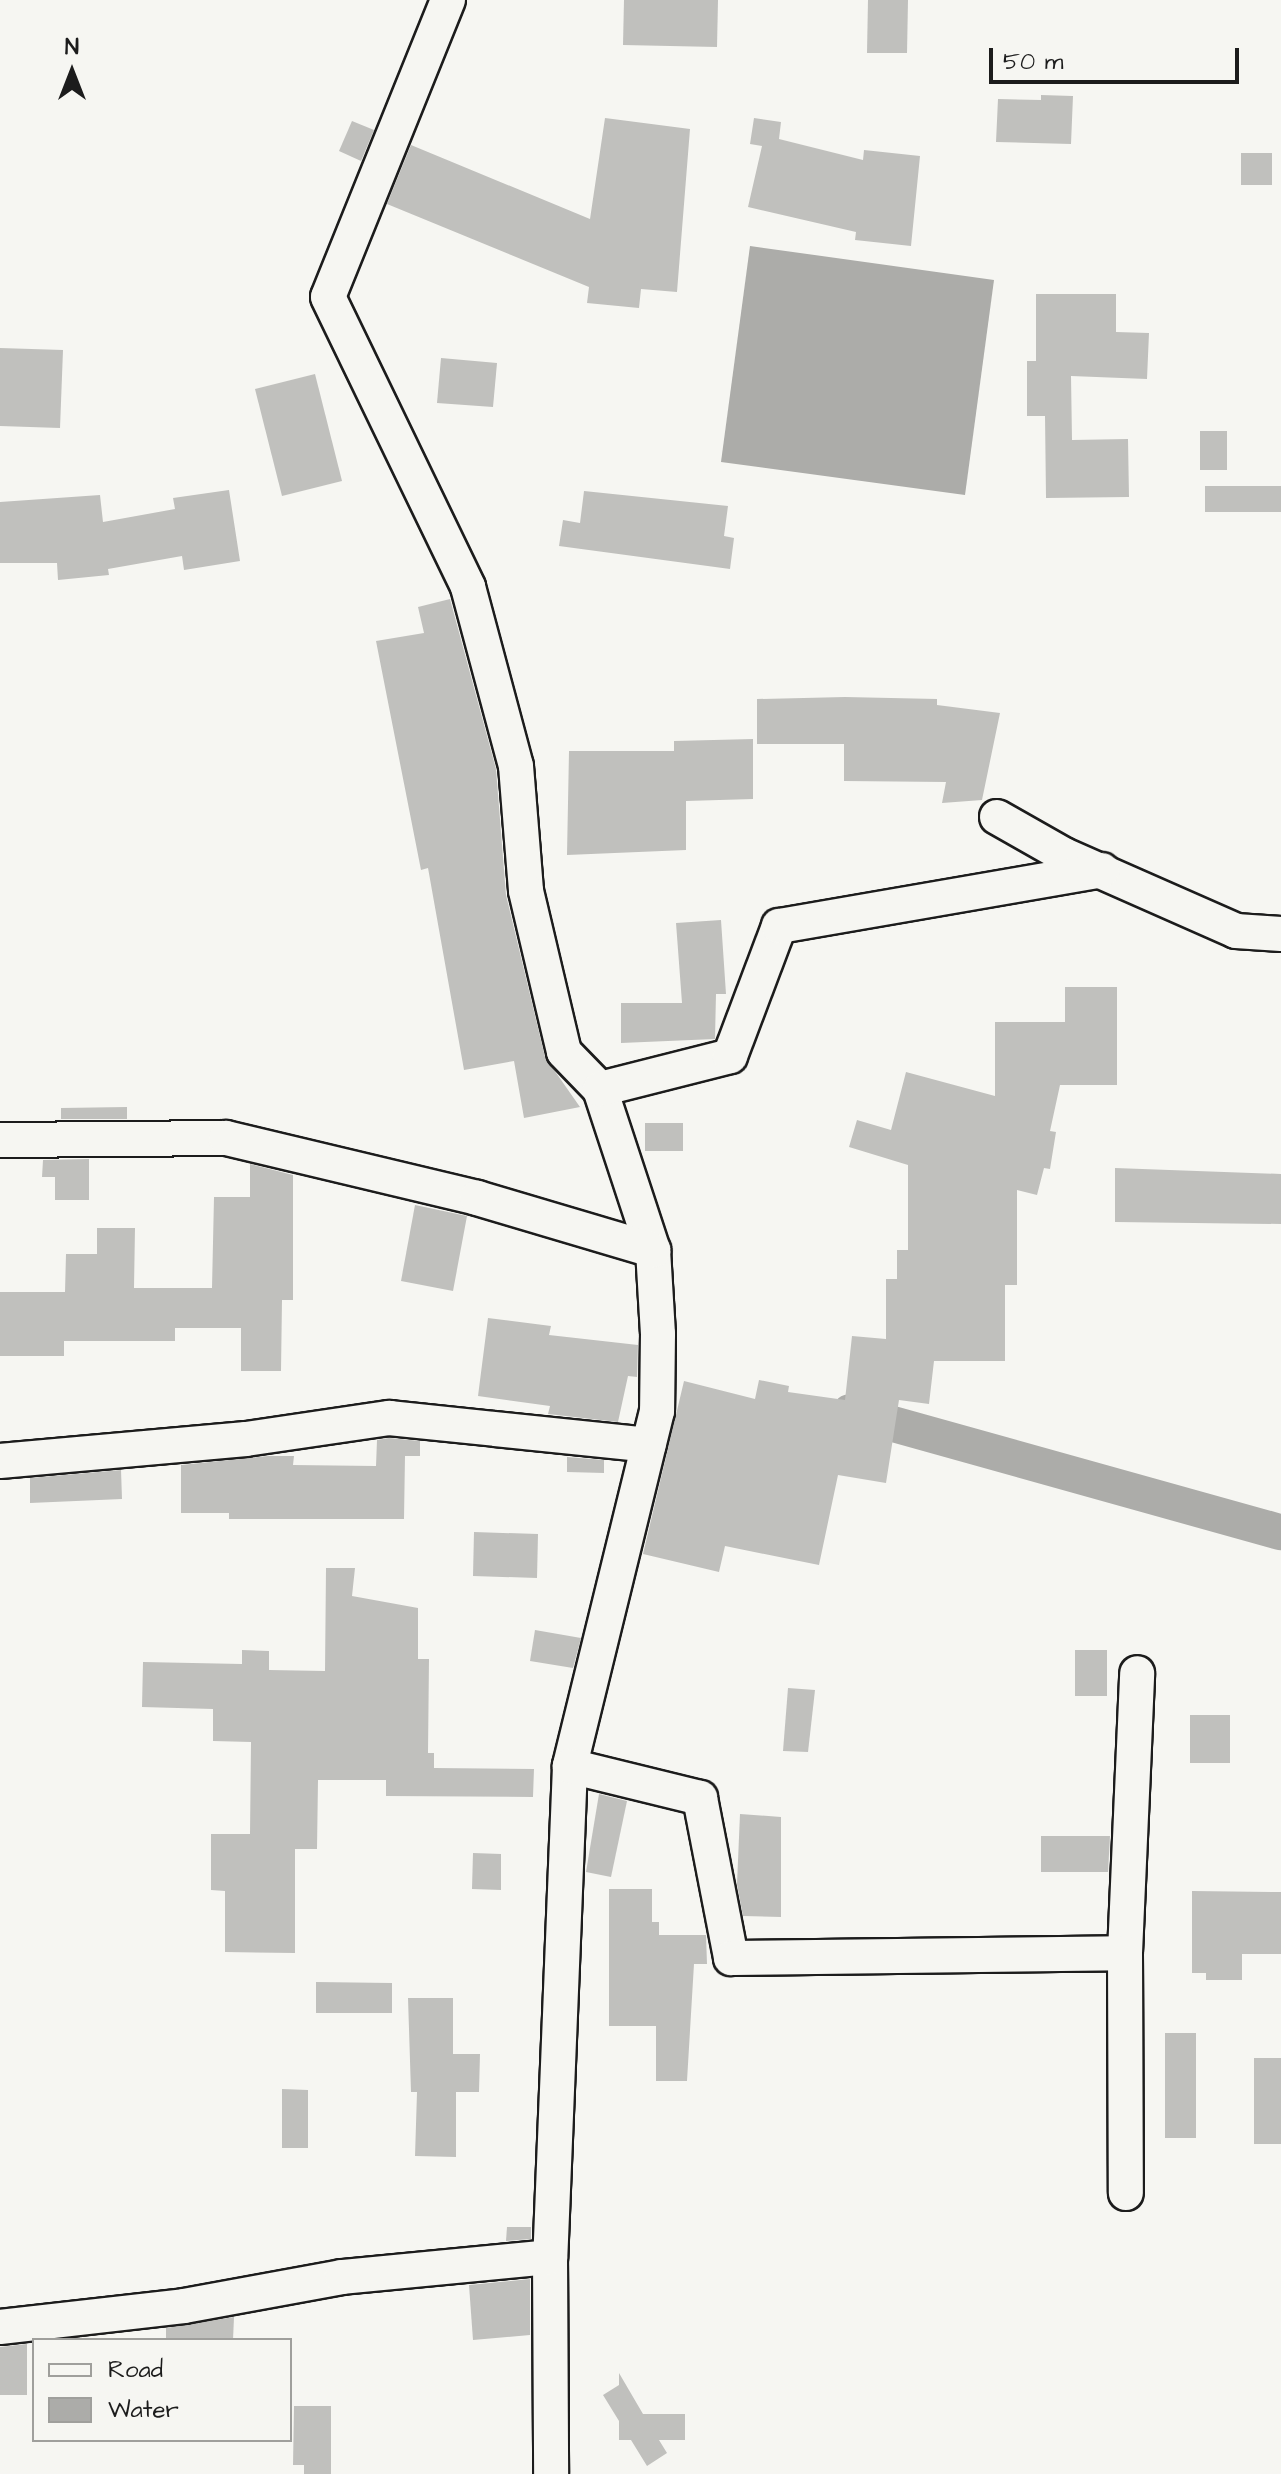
<!DOCTYPE html>
<html>
<head>
<meta charset="utf-8">
<style>
	body { margin:0 }
	#map { position:relative; width:1281px; height:2474px; overflow:hidden; background:#f6f6f2; font-family:"Architects Daughter",sans-serif }
	div>[style] { position:absolute }
	.water>* { inset:0; background:#acaca9 }
	.canal>* { height:36px; margin:-18px; padding:0 18px; transform-origin:18px; border-radius:18px; background:#acaca9 }
	.building>* { inset:0; background:#c0c0bd }
	.roads { filter:drop-shadow(2px 0 #1c1c1c) drop-shadow(-2px 0 #1c1c1c) drop-shadow(0 2px #1c1c1c) drop-shadow(0 -2px #1c1c1c) }
	.minor>* { height:34px; margin:-17px; padding:0 17px; transform-origin:17px; border-radius:17px; background:#f6f6f2 }
	span { translate:-50% -50%; white-space:nowrap; text-align:center; line-height:1.15; -webkit-text-stroke:7px #f6f6f2; paint-order:stroke }
	.legend { position:absolute; left:32px; top:2338px; width:260px; height:104px; box-sizing:border-box; background:#f6f6f2; border:2px solid #9f9f9c; margin:0; padding:10px 14px; list-style:none; font-size:24px; color:#1c1c1c }
	.legend li { display:flex; align-items:center; gap:16px; height:40px }
	.legend b { width:40px; border:2px solid #9f9f9c }
	.north { position:absolute; left:32px; top:32px; width:80px; height:80px; -webkit-text-stroke:6px #f6f6f2; paint-order:stroke; rotate:0deg; font-size:22px; font-weight:700; line-height:32px; text-align:center; color:#1c1c1c }
	.north::after { content:''; display:block; margin:auto; width:28px; height:36px; background:#1c1c1c; clip-path:polygon(50% 0,100% 100%,50% 72%,0 100%) }
	.scale { position:absolute; left:989px; top:48px; width:250px; height:36px; box-sizing:border-box; border:4px solid #1c1c1c; border-top:0; padding-left:10px; font-size:24px; line-height:28px; white-space:nowrap; color:#1c1c1c; -webkit-text-stroke:6px #f6f6f2; paint-order:stroke }
</style>
</head>
<body>
<div id="map">
	<div class="water">
		<i style="clip-path:polygon(750px 246px,994px 280px,965px 495px,721px 462px)"></i>
	</div>
	<div class="canal">
		<i style="left:850px;top:1412px;width:447px;rotate:15.6deg"></i>
	</div>
	<div class="building">
		<i style="clip-path:polygon(624px 0,718px 0,717px 47px,623px 45px)"></i>
		<i style="clip-path:polygon(868px 0,908px 0,907px 53px,867px 53px)"></i>
		<i style="clip-path:polygon(1041px 95px,1073px 96px,1071px 144px,996px 142px,998px 99px,1041px 100px)"></i>
		<i style="clip-path:polygon(605px 118px,690px 129px,677px 292px,641px 289px,639px 308px,587px 303px,589px 287px,387px 204px,411px 145px,590px 219px)"></i>
		<i style="clip-path:polygon(754px 118px,781px 122px,779px 139px,863px 160px,864px 150px,920px 156px,911px 246px,855px 240px,856px 232px,748px 207px,762px 146px,750px 144px)"></i>
		<i style="clip-path:polygon(352px 121px,374px 130px,361px 161px,339px 151px)"></i>
		<i style="clip-path:polygon(1241px 153px,1272px 153px,1272px 185px,1241px 185px)"></i>
		<i style="clip-path:polygon(1036px 294px,1116px 294px,1116px 332px,1149px 333px,1147px 379px,1071px 376px,1072px 440px,1128px 439px,1129px 497px,1046px 498px,1045px 416px,1027px 416px,1027px 361px,1036px 361px)"></i>
		<i style="clip-path:polygon(0 348px,63px 350px,60px 428px,0 426px)"></i>
		<i style="clip-path:polygon(441px 358px,497px 363px,493px 407px,437px 403px)"></i>
		<i style="clip-path:polygon(315px 374px,342px 481px,282px 496px,255px 389px)"></i>
		<i style="clip-path:polygon(1200px 431px,1227px 431px,1227px 470px,1200px 470px)"></i>
		<i style="clip-path:polygon(1205px 486px,1281px 486px,1281px 512px,1205px 512px)"></i>
		<i style="clip-path:polygon(229px 490px,240px 561px,184px 570px,182px 556px,108px 569px,109px 575px,58px 580px,57px 563px,0 563px,0 502px,100px 495px,103px 522px,175px 509px,173px 498px)"></i>
		<i style="clip-path:polygon(584px 491px,728px 506px,724px 536px,734px 538px,730px 569px,559px 546px,563px 520px,580px 523px)"></i>
		<i style="clip-path:polygon(450px 599px,496px 769px,506px 895px,545px 1057px,580px 1107px,524px 1118px,514px 1061px,464px 1070px,428px 868px,421px 870px,376px 641px,424px 633px,418px 607px)"></i>
		<i style="clip-path:polygon(845px 697px,937px 699px,937px 705px,1000px 713px,982px 800px,942px 803px,946px 782px,844px 781px,844px 744px,757px 744px,757px 699px)"></i>
		<i style="clip-path:polygon(753px 739px,753px 799px,686px 801px,686px 850px,567px 855px,569px 751px,674px 751px,674px 741px)"></i>
		<i style="clip-path:polygon(721px 920px,726px 994px,716px 994px,715px 1039px,621px 1043px,621px 1003px,682px 1003px,676px 923px)"></i>
		<i style="clip-path:polygon(1065px 987px,1117px 987px,1117px 1085px,1060px 1085px,1050px 1131px,1056px 1132px,1050px 1169px,1044px 1168px,1037px 1195px,1017px 1190px,1017px 1285px,1005px 1285px,1005px 1361px,934px 1361px,929px 1404px,899px 1400px,886px 1483px,838px 1475px,819px 1565px,725px 1546px,719px 1572px,643px 1554px,684px 1381px,755px 1399px,759px 1380px,789px 1386px,788px 1392px,845px 1400px,852px 1336px,886px 1339px,886px 1279px,897px 1279px,897px 1250px,908px 1250px,908px 1165px,849px 1147px,857px 1120px,891px 1130px,906px 1072px,995px 1096px,995px 1022px,1065px 1022px)"></i>
		<i style="clip-path:polygon(127px 1107px,127px 1119px,61px 1119px,61px 1108px)"></i>
		<i style="clip-path:polygon(645px 1123px,683px 1123px,683px 1151px,645px 1151px)"></i>
		<i style="clip-path:polygon(89px 1159px,89px 1200px,55px 1200px,55px 1177px,42px 1177px,43px 1160px)"></i>
		<i style="clip-path:polygon(250px 1164px,293px 1175px,293px 1300px,282px 1300px,281px 1371px,241px 1371px,241px 1328px,175px 1328px,175px 1341px,64px 1341px,64px 1356px,0 1356px,0 1292px,65px 1292px,66px 1254px,97px 1254px,97px 1228px,135px 1228px,134px 1288px,212px 1288px,214px 1197px,250px 1197px)"></i>
		<i style="clip-path:polygon(1115px 1168px,1281px 1174px,1281px 1224px,1115px 1222px)"></i>
		<i style="clip-path:polygon(415px 1205px,467px 1216px,453px 1291px,401px 1281px)"></i>
		<i style="clip-path:polygon(488px 1318px,551px 1326px,549px 1335px,638px 1345px,637px 1377px,628px 1376px,618px 1422px,548px 1414px,550px 1406px,478px 1396px)"></i>
		<i style="clip-path:polygon(389px 1438px,420px 1441px,420px 1456px,405px 1456px,404px 1519px,229px 1519px,229px 1513px,181px 1513px,181px 1465px,268px 1456px,294px 1456px,293px 1465px,376px 1466px,377px 1440px)"></i>
		<i style="clip-path:polygon(567px 1457px,604px 1460px,604px 1473px,567px 1472px)"></i>
		<i style="clip-path:polygon(121px 1470px,122px 1499px,30px 1503px,30px 1478px)"></i>
		<i style="clip-path:polygon(474px 1532px,538px 1534px,537px 1578px,473px 1576px)"></i>
		<i style="clip-path:polygon(326px 1568px,355px 1568px,352px 1596px,418px 1608px,418px 1659px,429px 1659px,428px 1753px,434px 1753px,434px 1768px,534px 1769px,533px 1797px,386px 1796px,386px 1780px,318px 1780px,317px 1849px,295px 1849px,295px 1953px,225px 1952px,225px 1891px,211px 1890px,211px 1834px,250px 1834px,251px 1742px,213px 1741px,213px 1709px,142px 1707px,143px 1662px,242px 1664px,242px 1650px,269px 1651px,269px 1670px,325px 1671px)"></i>
		<i style="clip-path:polygon(535px 1630px,581px 1638px,573px 1668px,530px 1661px)"></i>
		<i style="clip-path:polygon(1075px 1650px,1107px 1650px,1107px 1696px,1075px 1696px)"></i>
		<i style="clip-path:polygon(788px 1688px,815px 1690px,808px 1752px,783px 1751px)"></i>
		<i style="clip-path:polygon(1190px 1715px,1230px 1715px,1230px 1763px,1190px 1763px)"></i>
		<i style="clip-path:polygon(599px 1794px,627px 1801px,611px 1877px,586px 1872px)"></i>
		<i style="clip-path:polygon(740px 1814px,781px 1817px,781px 1917px,743px 1916px,737px 1884px)"></i>
		<i style="clip-path:polygon(1041px 1836px,1110px 1836px,1108px 1872px,1041px 1872px)"></i>
		<i style="clip-path:polygon(473px 1853px,501px 1854px,501px 1890px,472px 1889px)"></i>
		<i style="clip-path:polygon(609px 1889px,652px 1889px,652px 1922px,659px 1922px,659px 1935px,706px 1935px,707px 1964px,694px 1964px,687px 2081px,656px 2081px,656px 2026px,609px 2026px)"></i>
		<i style="clip-path:polygon(1192px 1891px,1281px 1892px,1281px 1954px,1242px 1954px,1242px 1980px,1206px 1980px,1206px 1973px,1192px 1973px)"></i>
		<i style="clip-path:polygon(316px 1982px,392px 1983px,392px 2013px,316px 2013px)"></i>
		<i style="clip-path:polygon(408px 1998px,453px 1998px,453px 2054px,480px 2054px,479px 2092px,456px 2092px,456px 2157px,415px 2156px,417px 2092px,411px 2092px)"></i>
		<i style="clip-path:polygon(1165px 2033px,1196px 2033px,1196px 2138px,1165px 2138px)"></i>
		<i style="clip-path:polygon(1254px 2058px,1281px 2058px,1281px 2144px,1254px 2144px)"></i>
		<i style="clip-path:polygon(282px 2089px,308px 2090px,308px 2148px,282px 2148px)"></i>
		<i style="clip-path:polygon(507px 2227px,531px 2227px,531px 2239px,506px 2241px)"></i>
		<i style="clip-path:polygon(530px 2279px,530px 2335px,473px 2340px,469px 2285px)"></i>
		<i style="clip-path:polygon(234px 2317px,233px 2340px,166px 2340px,166px 2328px)"></i>
		<i style="clip-path:polygon(27px 2344px,27px 2395px,0 2395px,0 2347px)"></i>
		<i style="clip-path:polygon(619px 2373px,643px 2414px,685px 2414px,685px 2440px,659px 2440px,667px 2453px,647px 2466px,631px 2440px,619px 2440px,619px 2421px,603px 2395px,619px 2385px)"></i>
		<i style="clip-path:polygon(294px 2406px,331px 2406px,331px 2474px,304px 2474px,304px 2465px,293px 2465px)"></i>
	</div>
	<div class="roads">
		<div class="minor">
			<i style="left:448px;top:0;width:320px;rotate:112deg"></i>
			<i style="left:328px;top:297px;width:322px;rotate:64.2deg"></i>
			<i style="left:468px;top:587px;width:185px;rotate:75deg"></i>
			<i style="left:516px;top:766px;width:125px;rotate:85.4deg"></i>
			<i style="left:526px;top:891px;width:165px;rotate:76.7deg"></i>
			<i style="left:564px;top:1052px;width:52px;rotate:45.8deg"></i>
			<i style="left:600px;top:1089px;width:169px;rotate:71.8deg"></i>
			<i style="left:653px;top:1250px;width:84px;rotate:86.6deg"></i>
			<i style="left:658px;top:1334px;width:77px;rotate:90.7deg"></i>
			<i style="left:657px;top:1411px;width:366px;rotate:103.8deg"></i>
			<i style="left:570px;top:1766px;width:491px;rotate:92.3deg"></i>
			<i style="left:550px;top:2257px;width:217px;rotate:89.7deg"></i>
			<i style="left:997px;top:817px;width:77px;rotate:29.6deg"></i>
			<i style="left:1064px;top:855px;width:188px;rotate:23.8deg"></i>
			<i style="left:1236px;top:931px;width:45px;rotate:3.8deg"></i>
			<i style="left:600px;top:1089px;width:134px;rotate:-14.2deg"></i>
			<i style="left:730px;top:1056px;width:139px;rotate:-69.3deg"></i>
			<i style="left:779px;top:926px;width:328px;rotate:-9.8deg"></i>
			<i style="left:0;top:1140px;width:226px;rotate:-0.5deg"></i>
			<i style="left:226px;top:1138px;width:258px;rotate:13.4deg"></i>
			<i style="left:477px;top:1198px;width:184px;rotate:16.5deg"></i>
			<i style="left:0;top:1461px;width:247px;rotate:-5.1deg"></i>
			<i style="left:246px;top:1439px;width:145px;rotate:-8.4deg"></i>
			<i style="left:389px;top:1418px;width:261px;rotate:5.9deg"></i>
			<i style="left:570px;top:1766px;width:134px;rotate:13.8deg"></i>
			<i style="left:700px;top:1798px;width:163px;rotate:79deg"></i>
			<i style="left:731px;top:1958px;width:394px;rotate:-0.7deg"></i>
			<i style="left:1125px;top:1953px;width:280px;rotate:-87.5deg"></i>
			<i style="left:1125px;top:1953px;width:240px;rotate:89.8deg"></i>
			<i style="left:0;top:2327px;width:185px;rotate:-6.5deg"></i>
			<i style="left:184px;top:2306px;width:161px;rotate:-10.4deg"></i>
			<i style="left:342px;top:2277px;width:209px;rotate:-5.5deg"></i>
		</div>
	</div>
	<ul class="legend">
	<li><b style="height:10px;background:#f6f6f2"></b>Road</li>
	<li><b style="height:22px;background:#acaca9"></b>Water</li>
	</ul>
	<div class="north">N</div>
	<div class="scale">50 m</div>
</div>
</body>
</html>
